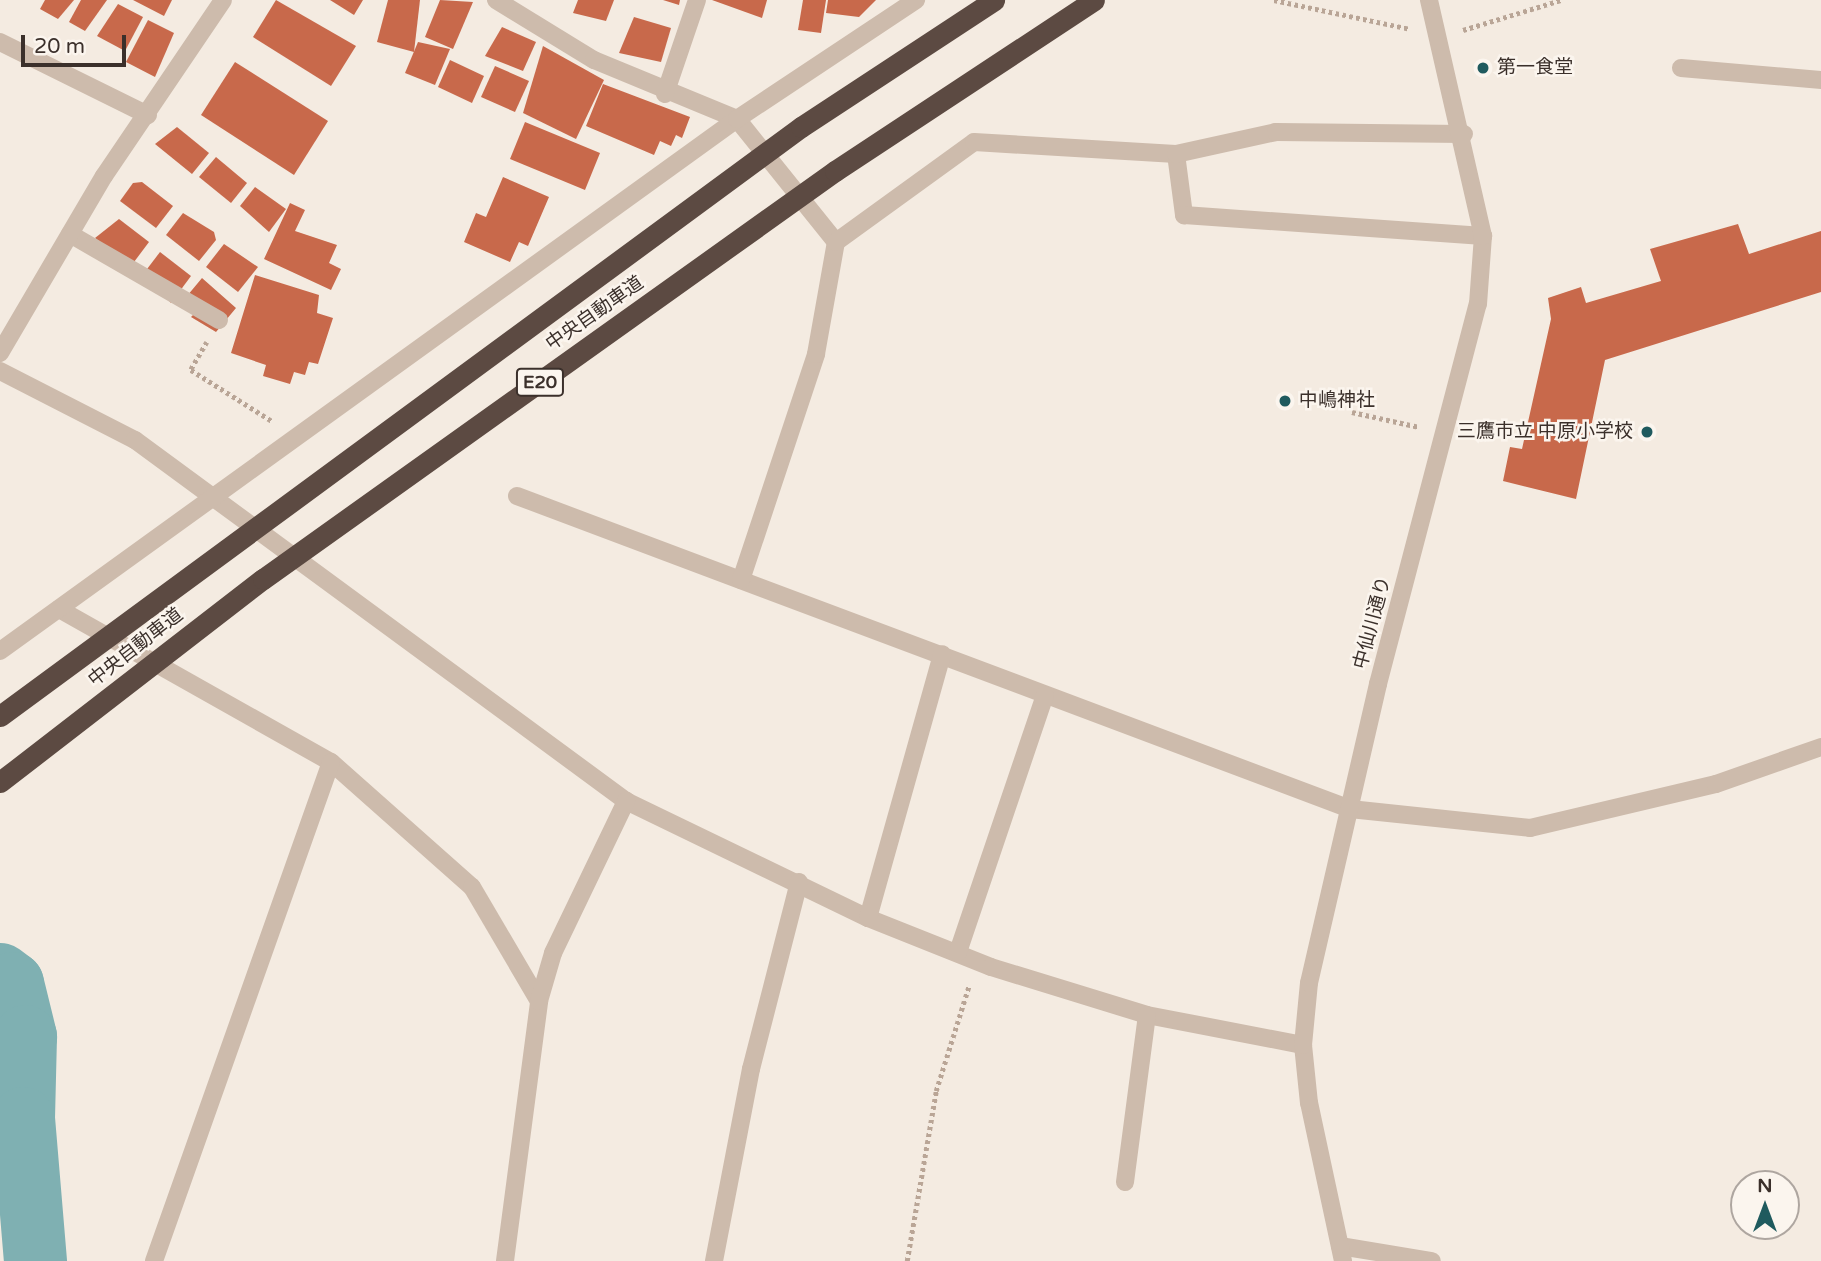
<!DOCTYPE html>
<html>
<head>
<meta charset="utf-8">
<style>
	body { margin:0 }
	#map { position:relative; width:1821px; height:1261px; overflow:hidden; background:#f4ebe1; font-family:"Varela Round","Noto Sans JP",sans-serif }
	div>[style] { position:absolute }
	.river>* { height:63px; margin:-31.5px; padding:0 31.5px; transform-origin:31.5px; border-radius:31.5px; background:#7fb0b2 }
	.building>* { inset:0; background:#c8694b }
	.path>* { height:4.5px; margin-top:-2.25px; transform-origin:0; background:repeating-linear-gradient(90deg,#b9a596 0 3.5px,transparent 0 7px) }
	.minor>* { height:18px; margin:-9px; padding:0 9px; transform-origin:9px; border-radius:9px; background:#cdbbac }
	.highway-bridge>* { height:21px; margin:-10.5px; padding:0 10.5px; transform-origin:10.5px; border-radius:10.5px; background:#5c4a42 }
	.dots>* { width:19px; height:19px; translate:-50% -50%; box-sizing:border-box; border:4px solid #fbf5ee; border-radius:50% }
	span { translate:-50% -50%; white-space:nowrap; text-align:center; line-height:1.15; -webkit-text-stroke:5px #fbf5ee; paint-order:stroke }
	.shield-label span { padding:2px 5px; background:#fbf5ee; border:2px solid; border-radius:5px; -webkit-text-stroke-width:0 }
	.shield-label { font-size:18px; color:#3b302b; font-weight:700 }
	.poi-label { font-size:19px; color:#3b302b }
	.left { translate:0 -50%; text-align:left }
	.right { translate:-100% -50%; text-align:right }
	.street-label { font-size:19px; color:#3b302b }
	.north { position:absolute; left:1730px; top:1170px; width:70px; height:70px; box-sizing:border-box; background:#fbf5ee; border:2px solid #aea6a0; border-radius:50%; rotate:0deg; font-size:19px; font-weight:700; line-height:28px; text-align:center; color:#3b302b }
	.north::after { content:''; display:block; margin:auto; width:24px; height:32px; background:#1f5a5e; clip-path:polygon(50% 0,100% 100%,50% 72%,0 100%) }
	.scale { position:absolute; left:21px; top:35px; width:105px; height:32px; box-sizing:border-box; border:4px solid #3b302b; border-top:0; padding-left:9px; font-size:21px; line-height:24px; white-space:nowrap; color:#3b302b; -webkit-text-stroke:5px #fbf5ee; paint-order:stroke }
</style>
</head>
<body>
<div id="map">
	<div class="river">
		<i style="left:0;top:974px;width:15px;rotate:37deg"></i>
		<i style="left:12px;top:983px;width:55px;rotate:76.2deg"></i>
		<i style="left:25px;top:1036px;width:82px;rotate:91.4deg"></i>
		<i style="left:23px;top:1118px;width:144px;rotate:85.2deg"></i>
	</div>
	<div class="building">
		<i style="clip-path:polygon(45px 0,74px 0,58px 19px,40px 9px)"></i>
		<i style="clip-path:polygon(81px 0,107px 0,85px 31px,69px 22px)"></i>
		<i style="clip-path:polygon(133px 0,172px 0,164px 16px)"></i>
		<i style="clip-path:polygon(276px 0,356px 46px,331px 86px,253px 37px)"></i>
		<i style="clip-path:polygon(330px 0,363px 0,354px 15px)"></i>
		<i style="clip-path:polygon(388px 0,420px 0,414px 52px,377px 42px)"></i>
		<i style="clip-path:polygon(440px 0,473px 2px,453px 49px,425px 37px)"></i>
		<i style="clip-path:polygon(578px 0,614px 0,606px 21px,573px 13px)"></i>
		<i style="clip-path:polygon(663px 0,680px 0,679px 5px)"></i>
		<i style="clip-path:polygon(712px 0,767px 0,762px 18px)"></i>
		<i style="clip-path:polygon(803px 0,826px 0,821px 33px,798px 30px)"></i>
		<i style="clip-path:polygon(828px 0,876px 0,859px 17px,826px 13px)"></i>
		<i style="clip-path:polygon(118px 4px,143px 17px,125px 51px,97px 36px)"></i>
		<i style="clip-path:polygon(634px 17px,671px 28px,661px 62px,619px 53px)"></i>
		<i style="clip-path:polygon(148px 20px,174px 33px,155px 77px,126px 62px)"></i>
		<i style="clip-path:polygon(502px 27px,536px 42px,523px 71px,485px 56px)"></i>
		<i style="clip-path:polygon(418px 42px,450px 49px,435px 85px,405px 73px)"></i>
		<i style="clip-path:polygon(543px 46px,604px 80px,576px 139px,523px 113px)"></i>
		<i style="clip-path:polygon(450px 60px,484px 76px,472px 103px,438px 87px)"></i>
		<i style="clip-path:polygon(235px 62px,328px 121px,294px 175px,201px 115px)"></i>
		<i style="clip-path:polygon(495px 66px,529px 81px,515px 112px,481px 97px)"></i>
		<i style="clip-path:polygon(603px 84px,690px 117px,682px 138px,676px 135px,671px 146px,660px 141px,654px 155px,586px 126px)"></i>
		<i style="clip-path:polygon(525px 122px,600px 153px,585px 190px,510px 159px)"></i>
		<i style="clip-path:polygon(177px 127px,209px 153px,192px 174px,155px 144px)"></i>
		<i style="clip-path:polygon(216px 157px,247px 183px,231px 203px,199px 177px)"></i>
		<i style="clip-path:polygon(503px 177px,549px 197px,528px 246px,519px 242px,510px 262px,464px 242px,476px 213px,486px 217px)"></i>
		<i style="clip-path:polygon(142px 182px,173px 206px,156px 228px,120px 201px,133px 183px)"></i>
		<i style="clip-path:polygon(255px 187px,286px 209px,269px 232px,240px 206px)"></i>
		<i style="clip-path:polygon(290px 203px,305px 210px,295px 231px,337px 245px,329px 263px,341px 269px,331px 290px,264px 259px)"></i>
		<i style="clip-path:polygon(183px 213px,214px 232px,216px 240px,199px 261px,166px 235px)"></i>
		<i style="clip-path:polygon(119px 219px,149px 242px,131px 266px,95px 238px)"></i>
		<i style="clip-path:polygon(1738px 224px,1749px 254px,1821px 231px,1821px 292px,1605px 360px,1576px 499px,1503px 481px,1510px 447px,1522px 449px,1551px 319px,1548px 298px,1581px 287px,1586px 303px,1661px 281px,1650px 249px)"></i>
		<i style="clip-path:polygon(224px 244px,258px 267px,238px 292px,206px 267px)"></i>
		<i style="clip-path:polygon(160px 252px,191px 276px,171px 303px,144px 273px)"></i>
		<i style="clip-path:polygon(255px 275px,319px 295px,317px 313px,333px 318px,318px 364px,309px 362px,305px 375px,294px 372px,290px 384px,263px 376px,266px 365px,231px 353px)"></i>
		<i style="clip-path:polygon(202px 278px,236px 308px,216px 332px,191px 317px,195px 313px,182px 302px)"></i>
	</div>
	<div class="path">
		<i style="left:1274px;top:0;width:139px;rotate:12deg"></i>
		<i style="left:1463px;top:30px;width:102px;rotate:-17deg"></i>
		<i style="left:207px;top:342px;width:32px;rotate:120deg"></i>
		<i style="left:191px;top:370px;width:96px;rotate:32.2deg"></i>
		<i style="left:1352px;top:412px;width:69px;rotate:12.6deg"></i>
		<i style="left:907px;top:1261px;width:172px;rotate:-80.3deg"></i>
		<i style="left:936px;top:1091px;width:110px;rotate:-72.6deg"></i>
	</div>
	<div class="minor">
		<i style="left:496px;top:0;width:115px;rotate:31.5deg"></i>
		<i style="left:594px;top:60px;width:155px;rotate:22.4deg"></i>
		<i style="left:737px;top:119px;width:158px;rotate:51.2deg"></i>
		<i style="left:0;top:42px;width:165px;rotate:26.3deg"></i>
		<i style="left:1681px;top:68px;width:141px;rotate:4.9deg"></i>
		<i style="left:665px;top:94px;width:99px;rotate:-71.2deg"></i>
		<i style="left:1176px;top:154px;width:62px;rotate:82.5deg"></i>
		<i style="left:1184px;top:215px;width:300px;rotate:4deg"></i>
		<i style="left:70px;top:234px;width:172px;rotate:30deg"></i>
		<i style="left:0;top:353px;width:205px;rotate:-59.6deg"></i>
		<i style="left:104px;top:176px;width:212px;rotate:-55.9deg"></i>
		<i style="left:0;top:371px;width:152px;rotate:27.1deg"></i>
		<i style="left:135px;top:440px;width:609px;rotate:36.32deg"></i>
		<i style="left:626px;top:801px;width:269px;rotate:25.8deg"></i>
		<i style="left:868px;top:918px;width:132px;rotate:21.7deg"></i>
		<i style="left:991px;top:967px;width:163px;rotate:17.1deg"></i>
		<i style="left:1147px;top:1015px;width:159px;rotate:10.9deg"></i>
		<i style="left:517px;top:496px;width:890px;rotate:20.59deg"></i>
		<i style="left:1350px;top:809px;width:181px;rotate:6deg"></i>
		<i style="left:1530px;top:828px;width:191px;rotate:-13.3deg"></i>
		<i style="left:1716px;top:784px;width:111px;rotate:-19.4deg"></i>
		<i style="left:741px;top:580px;width:238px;rotate:-71.6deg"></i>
		<i style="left:816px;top:354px;width:114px;rotate:-79.9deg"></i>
		<i style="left:836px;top:242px;width:170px;rotate:-35.9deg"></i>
		<i style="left:974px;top:142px;width:202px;rotate:3.4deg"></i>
		<i style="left:1176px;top:154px;width:102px;rotate:-12.4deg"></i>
		<i style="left:1276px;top:132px;width:188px;rotate:0.6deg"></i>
		<i style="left:59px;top:609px;width:312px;rotate:29.4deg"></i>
		<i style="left:331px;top:762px;width:188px;rotate:41.6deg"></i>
		<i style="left:472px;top:887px;width:132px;rotate:59.6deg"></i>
		<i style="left:0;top:651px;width:909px;rotate:-35.82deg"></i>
		<i style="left:737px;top:119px;width:215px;rotate:-33.6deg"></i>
		<i style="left:868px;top:918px;width:274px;rotate:-74.3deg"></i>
		<i style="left:958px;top:952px;width:271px;rotate:-71.3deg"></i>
		<i style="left:1125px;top:1182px;width:168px;rotate:-82.5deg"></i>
		<i style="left:1340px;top:1246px;width:93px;rotate:9.3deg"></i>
		<i style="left:154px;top:1261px;width:529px;rotate:-70.47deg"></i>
		<i style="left:505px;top:1261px;width:262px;rotate:-82.5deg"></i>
		<i style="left:539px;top:1001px;width:50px;rotate:-73.7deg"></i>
		<i style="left:553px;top:953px;width:169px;rotate:-64.3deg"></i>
		<i style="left:714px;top:1261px;width:196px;rotate:-79.1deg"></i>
		<i style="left:751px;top:1069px;width:193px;rotate:-75.6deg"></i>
		<i style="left:1343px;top:1261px;width:162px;rotate:-102.1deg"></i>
		<i style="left:1309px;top:1103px;width:58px;rotate:-95.9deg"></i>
		<i style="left:1303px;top:1045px;width:62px;rotate:-84.5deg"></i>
		<i style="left:1309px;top:983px;width:307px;rotate:-77deg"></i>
		<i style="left:1378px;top:684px;width:393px;rotate:-75.3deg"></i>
		<i style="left:1478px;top:304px;width:68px;rotate:-85.8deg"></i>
		<i style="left:1483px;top:236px;width:242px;rotate:-102.9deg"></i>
	</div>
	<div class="highway-bridge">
		<i style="left:0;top:716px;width:994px;rotate:-36.33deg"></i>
		<i style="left:801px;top:127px;width:231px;rotate:-33.3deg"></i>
		<i style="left:0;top:782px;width:332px;rotate:-37.7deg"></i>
		<i style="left:263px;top:579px;width:703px;rotate:-35.5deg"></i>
		<i style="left:835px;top:171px;width:310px;rotate:-33.4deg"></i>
	</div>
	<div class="dots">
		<i style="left:1483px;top:68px;background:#1f5a5e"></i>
		<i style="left:1285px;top:401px;background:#1f5a5e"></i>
		<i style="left:1647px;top:432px;background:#1f5a5e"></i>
	</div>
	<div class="shield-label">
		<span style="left:540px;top:382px">E20</span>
	</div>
	<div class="poi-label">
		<span class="left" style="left:1497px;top:68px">第一食堂</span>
		<span class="left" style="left:1299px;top:401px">中嶋神社</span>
		<span class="right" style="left:1633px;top:432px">三鷹市立 中原小学校</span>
	</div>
	<div class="street-label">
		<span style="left:595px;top:314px;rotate:-35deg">中央自動車道</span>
		<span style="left:1373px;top:623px;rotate:-75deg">中仙川通り</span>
		<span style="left:136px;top:648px;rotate:-38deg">中央自動車道</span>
	</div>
	<div class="north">N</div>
	<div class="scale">20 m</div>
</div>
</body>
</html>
